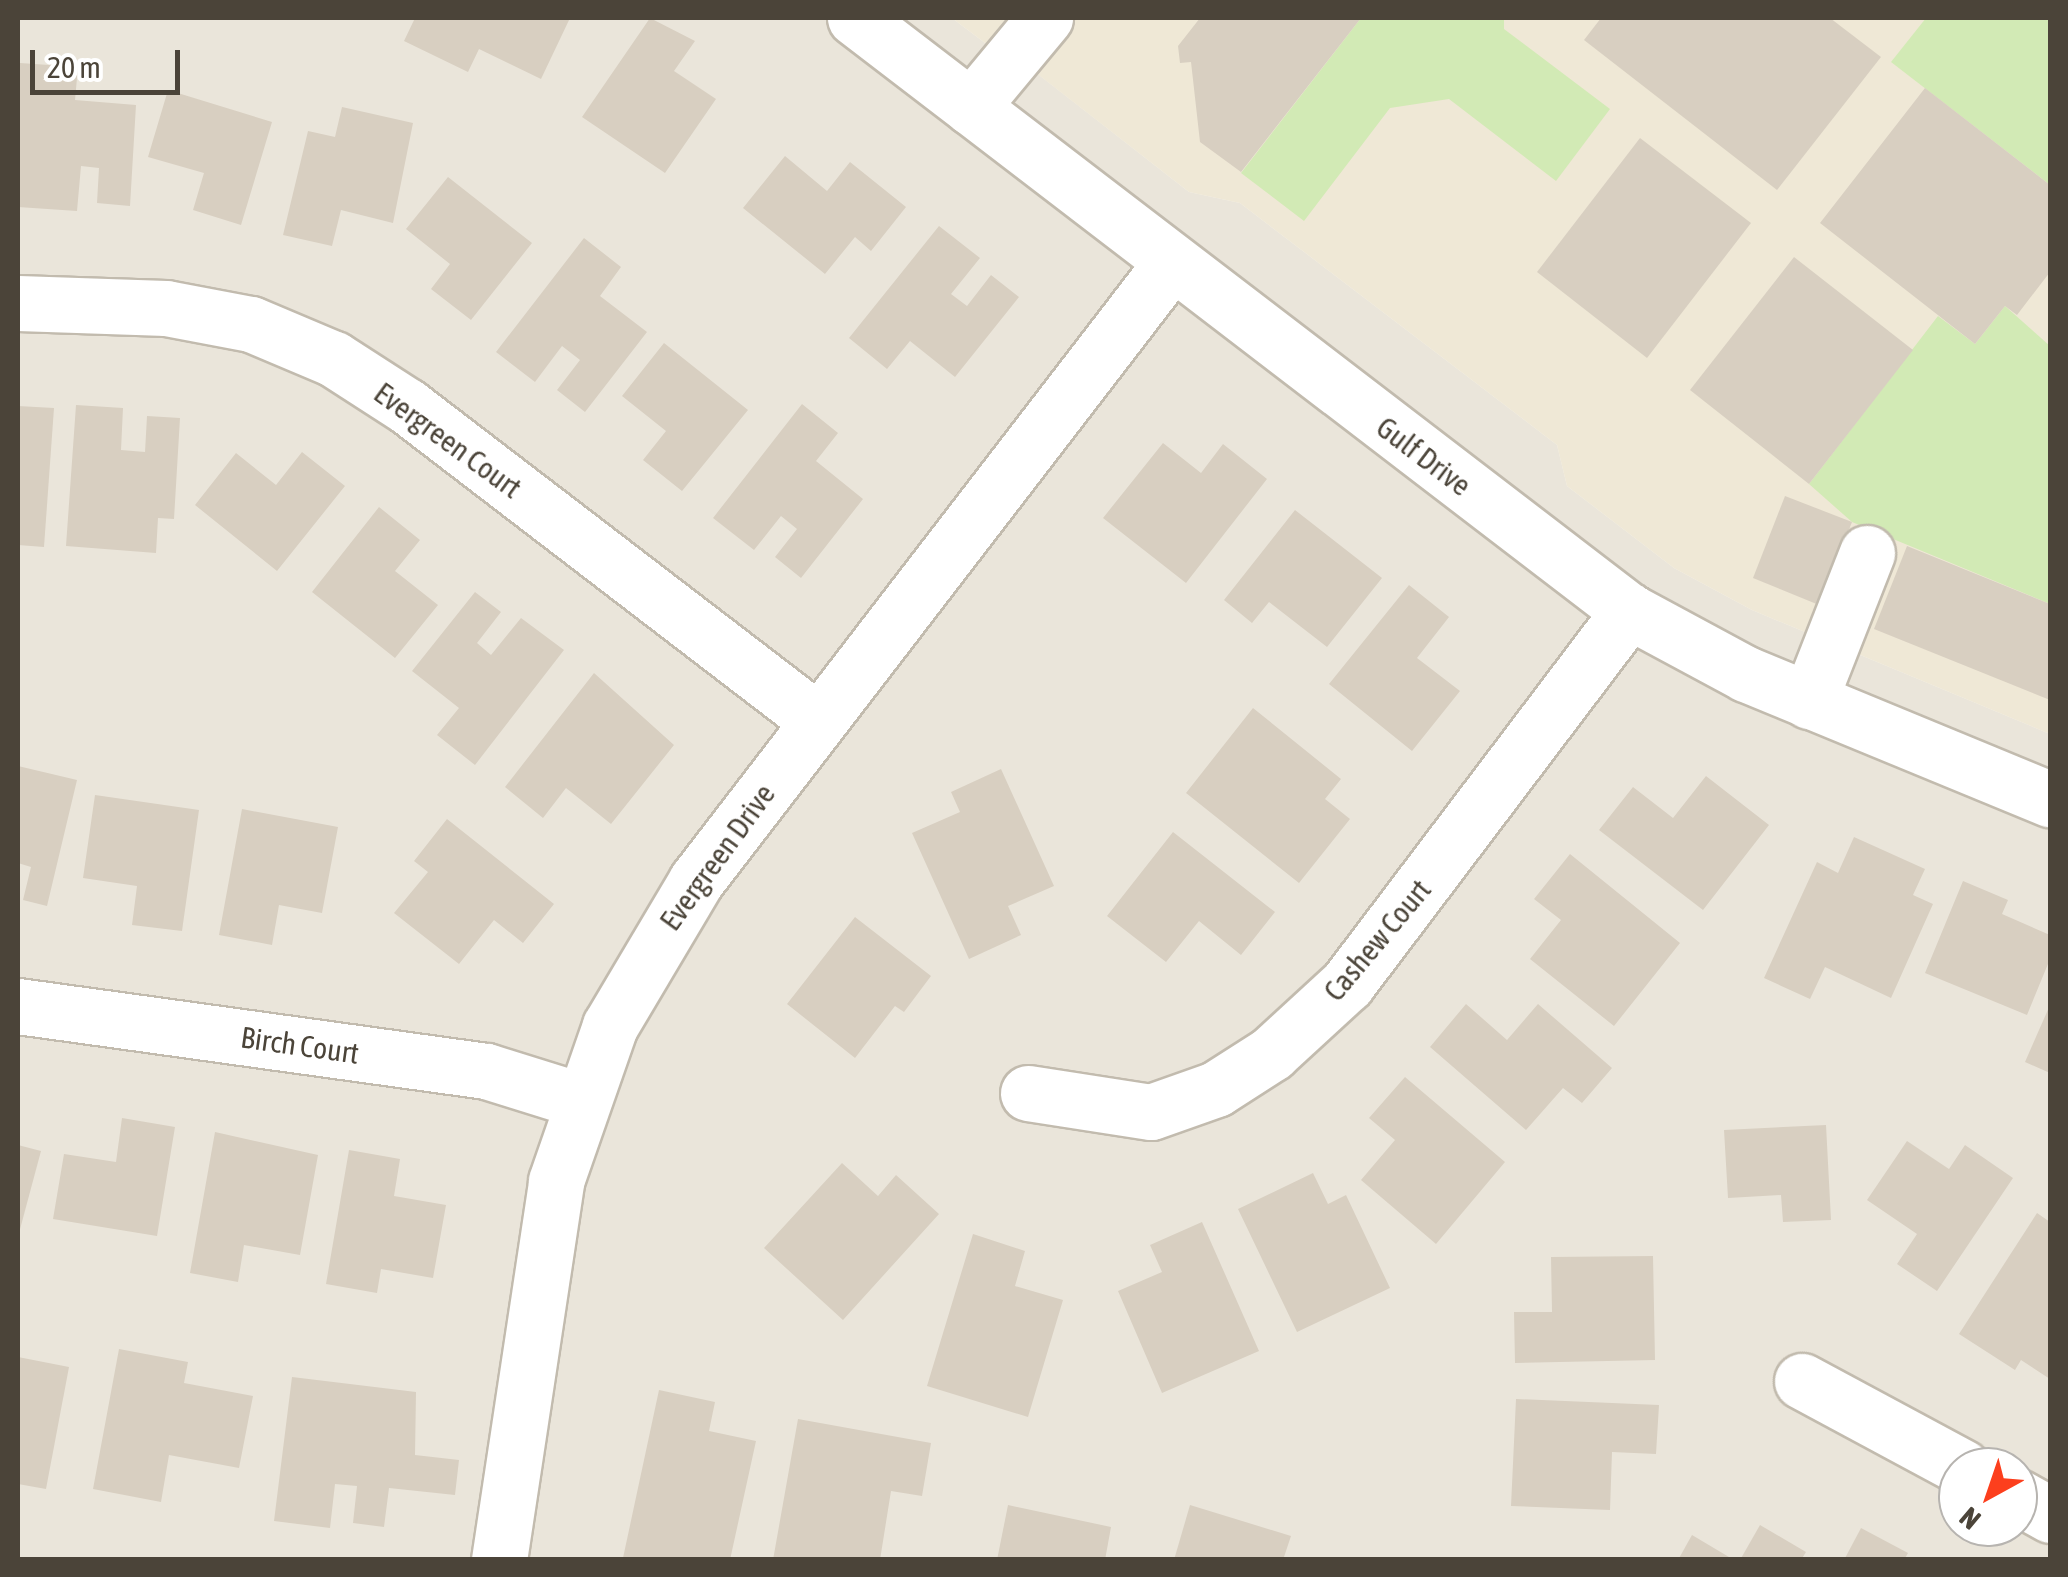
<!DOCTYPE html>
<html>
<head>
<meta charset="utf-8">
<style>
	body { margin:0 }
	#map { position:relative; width:2068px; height:1577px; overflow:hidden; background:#f6f3ec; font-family:"Asap Condensed",sans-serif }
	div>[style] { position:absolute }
	.residential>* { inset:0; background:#eae5da }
	.education>* { inset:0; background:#efe8d6 }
	.green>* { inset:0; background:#d2eab5 }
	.building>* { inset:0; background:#d8cfc1 }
	.roads { filter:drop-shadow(2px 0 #c2bbae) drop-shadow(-2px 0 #c2bbae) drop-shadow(0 2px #c2bbae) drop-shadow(0 -2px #c2bbae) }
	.minor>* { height:55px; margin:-27.5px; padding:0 27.5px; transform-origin:27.5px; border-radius:27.5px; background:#fff }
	span { translate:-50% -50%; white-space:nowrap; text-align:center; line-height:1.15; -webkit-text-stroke:9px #fff; paint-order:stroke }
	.street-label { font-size:30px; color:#4b4439 }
	.frame { position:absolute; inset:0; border:20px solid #4b4439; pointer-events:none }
	.north { position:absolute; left:1938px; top:1447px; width:100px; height:100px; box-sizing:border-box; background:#fff; border:2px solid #b7b4b0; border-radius:50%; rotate:220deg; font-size:28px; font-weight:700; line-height:40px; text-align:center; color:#4b4439 }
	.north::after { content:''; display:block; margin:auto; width:35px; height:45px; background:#fc3f1d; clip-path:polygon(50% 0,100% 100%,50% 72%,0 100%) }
	.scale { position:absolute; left:30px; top:50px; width:150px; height:45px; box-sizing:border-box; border:5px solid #4b4439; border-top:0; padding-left:12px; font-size:30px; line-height:35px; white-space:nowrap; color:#4b4439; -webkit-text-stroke:8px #fff; paint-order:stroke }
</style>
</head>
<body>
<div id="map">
	<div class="residential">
		<i style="clip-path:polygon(evenodd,18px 18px,952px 18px,989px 46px,998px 43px,1189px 192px,1240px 203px,1557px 445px,1567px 486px,1674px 568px,1752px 610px,2050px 734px,2050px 1559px,18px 1559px,18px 18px,1958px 1467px,2018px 1467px,2018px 1527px,1958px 1527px,1958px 1467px)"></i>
	</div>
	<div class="education">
		<i style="clip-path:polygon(952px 18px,2050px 18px,2050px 734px,1752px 610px,1674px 568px,1567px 486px,1557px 445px,1240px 203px,1189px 192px,999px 44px,989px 46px)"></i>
	</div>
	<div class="green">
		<i style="clip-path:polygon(1361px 18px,1504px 18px,1504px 29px,1610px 109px,1556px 181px,1449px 99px,1390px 108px,1304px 221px,1241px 173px)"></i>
		<i style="clip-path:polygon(1926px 18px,2050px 18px,2050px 185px,1891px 62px)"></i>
		<i style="clip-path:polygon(2005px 306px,2050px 346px,2050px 604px,1852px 522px,1809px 484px,1938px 316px,1975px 344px)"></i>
	</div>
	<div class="building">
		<i style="clip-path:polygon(415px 18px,570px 18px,541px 79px,479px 49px,468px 72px,404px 41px)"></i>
		<i style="clip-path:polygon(650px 18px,695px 41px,674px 71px,716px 99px,665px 173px,582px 117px)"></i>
		<i style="clip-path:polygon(1200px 18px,1361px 18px,1241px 172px,1200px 142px,1191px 62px,1180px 63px,1178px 46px)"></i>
		<i style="clip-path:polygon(1601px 18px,1830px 18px,1881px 57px,1777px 190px,1584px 40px)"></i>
		<i style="clip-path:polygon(20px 63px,78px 67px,75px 100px,136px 105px,130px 206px,97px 203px,99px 168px,81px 166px,77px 211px,18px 207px)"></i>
		<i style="clip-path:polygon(1925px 88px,2050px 185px,2050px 272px,2017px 315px,2005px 306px,1975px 344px,1820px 223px)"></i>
		<i style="clip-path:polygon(168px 90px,272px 122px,241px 225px,193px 210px,204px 173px,148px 157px)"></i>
		<i style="clip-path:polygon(342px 107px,413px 123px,393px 223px,341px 210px,332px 246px,283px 235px,308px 131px,335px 137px)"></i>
		<i style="clip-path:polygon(1640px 138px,1751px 223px,1647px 358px,1537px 272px)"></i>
		<i style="clip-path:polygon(785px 156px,827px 191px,850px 162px,906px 207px,871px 251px,855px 237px,825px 274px,743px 208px)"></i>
		<i style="clip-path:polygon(448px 177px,532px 243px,471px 320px,431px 289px,450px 264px,406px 229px)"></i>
		<i style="clip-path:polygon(939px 226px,980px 258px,951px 294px,967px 306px,991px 275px,1019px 297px,955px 377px,910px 341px,887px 369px,849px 338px)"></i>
		<i style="clip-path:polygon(584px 238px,621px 267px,600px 296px,647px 332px,585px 412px,557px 390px,580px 360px,562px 346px,535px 382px,496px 352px)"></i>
		<i style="clip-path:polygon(1794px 257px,1913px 350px,1809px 484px,1690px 390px)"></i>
		<i style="clip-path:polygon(664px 343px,748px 410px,682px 491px,643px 460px,666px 431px,622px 396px)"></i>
		<i style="clip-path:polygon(802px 404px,838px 433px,816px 461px,863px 499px,801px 578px,775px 557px,797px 529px,781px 516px,754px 550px,713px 518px)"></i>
		<i style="clip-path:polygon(76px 405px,123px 408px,121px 450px,145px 452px,147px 416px,180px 418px,174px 519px,158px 518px,156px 553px,66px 546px)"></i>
		<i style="clip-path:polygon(18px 406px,54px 408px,44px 547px,18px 545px)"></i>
		<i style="clip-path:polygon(1163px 443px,1201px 473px,1223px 444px,1267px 479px,1186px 583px,1103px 518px)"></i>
		<i style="clip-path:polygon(302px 452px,345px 486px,277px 571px,195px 505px,236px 453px,276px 485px)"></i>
		<i style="clip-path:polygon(1785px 496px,1852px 522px,1819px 605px,1753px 578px)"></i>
		<i style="clip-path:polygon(379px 507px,420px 540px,395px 571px,438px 605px,395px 658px,312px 592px)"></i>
		<i style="clip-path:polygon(1295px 510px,1382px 578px,1327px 647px,1269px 602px,1252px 623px,1224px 600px)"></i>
		<i style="clip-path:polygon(1907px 546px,2050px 604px,2050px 700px,1874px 629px)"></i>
		<i style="clip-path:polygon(1409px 585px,1449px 617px,1417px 658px,1460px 691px,1412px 751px,1329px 684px)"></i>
		<i style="clip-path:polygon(475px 592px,501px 612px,477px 643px,491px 655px,521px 618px,564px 650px,475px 765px,437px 735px,459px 708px,412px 671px)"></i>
		<i style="clip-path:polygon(594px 673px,674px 745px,611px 824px,566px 788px,543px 818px,505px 787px)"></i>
		<i style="clip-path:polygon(1253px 708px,1341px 779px,1325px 799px,1350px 819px,1299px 883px,1186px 793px)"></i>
		<i style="clip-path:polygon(18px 766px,77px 780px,47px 906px,23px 900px,31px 867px,18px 863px)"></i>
		<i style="clip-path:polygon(1001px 769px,1054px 886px,1008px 906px,1021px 935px,969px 959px,912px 833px,960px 812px,951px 792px)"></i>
		<i style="clip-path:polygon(1706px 776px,1769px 825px,1703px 910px,1599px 830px,1633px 787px,1673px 818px)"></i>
		<i style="clip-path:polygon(95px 795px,199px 810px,182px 931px,132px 925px,137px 886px,83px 878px)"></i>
		<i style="clip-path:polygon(242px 809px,338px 827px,322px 913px,279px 905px,272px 945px,219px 935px)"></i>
		<i style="clip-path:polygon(447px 819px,554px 904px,523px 943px,494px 920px,459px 964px,394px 913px,428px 872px,414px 861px)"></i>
		<i style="clip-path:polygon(1173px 832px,1275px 912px,1241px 955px,1199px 921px,1166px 962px,1107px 916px)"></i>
		<i style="clip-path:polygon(1854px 837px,1925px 869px,1913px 895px,1933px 904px,1891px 998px,1825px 967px,1810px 999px,1764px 978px,1817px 862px,1838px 873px)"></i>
		<i style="clip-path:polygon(1570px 854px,1680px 943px,1614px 1026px,1530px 959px,1561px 920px,1534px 899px)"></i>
		<i style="clip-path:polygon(1963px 881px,2008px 900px,2002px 914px,2050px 935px,2050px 959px,2027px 1015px,1925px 973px)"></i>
		<i style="clip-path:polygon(855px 917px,931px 976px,904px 1012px,895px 1006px,855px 1058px,787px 1004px)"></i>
		<i style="clip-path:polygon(1466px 1004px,1507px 1040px,1538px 1004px,1612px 1068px,1582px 1103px,1563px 1088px,1526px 1130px,1430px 1047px)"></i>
		<i style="clip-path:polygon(2050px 1005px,2050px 1073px,2025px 1062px)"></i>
		<i style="clip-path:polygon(1405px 1077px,1505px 1162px,1436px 1244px,1361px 1180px,1395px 1140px,1369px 1118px)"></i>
		<i style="clip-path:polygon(122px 1118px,175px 1127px,157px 1236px,53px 1219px,64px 1154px,116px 1162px)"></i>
		<i style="clip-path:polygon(1826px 1125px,1831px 1220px,1783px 1222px,1781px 1195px,1728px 1198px,1724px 1130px)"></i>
		<i style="clip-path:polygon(215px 1132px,318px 1155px,300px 1255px,244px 1245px,238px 1282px,190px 1273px)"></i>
		<i style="clip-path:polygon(1907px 1141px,1949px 1169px,1965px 1145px,2013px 1178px,1937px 1291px,1897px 1264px,1917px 1234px,1867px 1200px)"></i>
		<i style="clip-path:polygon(18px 1145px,41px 1151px,19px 1233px,18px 1233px)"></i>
		<i style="clip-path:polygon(349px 1150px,400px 1159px,394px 1196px,446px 1205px,433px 1278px,381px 1269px,377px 1293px,326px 1284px)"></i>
		<i style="clip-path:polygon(842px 1163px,878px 1196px,896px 1175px,939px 1214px,843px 1320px,764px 1248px)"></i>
		<i style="clip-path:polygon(1313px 1173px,1328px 1204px,1346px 1195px,1390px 1288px,1297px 1332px,1238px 1209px)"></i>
		<i style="clip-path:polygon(2037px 1213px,2050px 1222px,2050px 1379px,2021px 1360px,2015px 1370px,1959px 1334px)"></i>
		<i style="clip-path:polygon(1202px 1222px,1259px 1351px,1162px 1393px,1118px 1291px,1162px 1272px,1150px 1245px)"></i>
		<i style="clip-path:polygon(973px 1234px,1025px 1251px,1015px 1286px,1063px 1300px,1028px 1417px,927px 1386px)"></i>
		<i style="clip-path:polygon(1653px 1256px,1655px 1360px,1515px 1363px,1514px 1312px,1552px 1312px,1551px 1257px)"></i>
		<i style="clip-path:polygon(119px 1349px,188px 1362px,184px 1383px,253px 1396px,239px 1468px,169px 1455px,161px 1502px,93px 1489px)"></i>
		<i style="clip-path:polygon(18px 1357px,69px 1367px,46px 1489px,18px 1484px)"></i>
		<i style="clip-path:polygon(292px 1377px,416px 1392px,415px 1455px,459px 1460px,455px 1495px,389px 1488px,384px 1527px,353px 1523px,357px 1486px,335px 1484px,330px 1528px,274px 1521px)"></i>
		<i style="clip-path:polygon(659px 1390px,715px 1402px,709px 1431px,756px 1441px,730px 1560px,623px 1558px)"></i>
		<i style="clip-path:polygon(1516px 1399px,1659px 1405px,1656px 1454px,1612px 1452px,1610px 1510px,1511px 1506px)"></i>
		<i style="clip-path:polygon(798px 1419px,931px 1443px,922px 1496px,891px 1491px,880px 1560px,773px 1560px)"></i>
		<i style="clip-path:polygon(1008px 1505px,1111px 1527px,1105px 1560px,997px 1560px)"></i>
		<i style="clip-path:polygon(1190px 1505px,1291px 1536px,1283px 1560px,1174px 1560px)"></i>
		<i style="clip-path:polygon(1760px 1525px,1806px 1552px,1801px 1560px,1740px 1560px)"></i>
		<i style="clip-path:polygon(1861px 1528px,1908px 1553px,1904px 1560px,1844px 1560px)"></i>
		<i style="clip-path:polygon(1692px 1535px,1734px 1560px,1678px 1560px)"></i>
	</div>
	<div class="roads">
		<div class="minor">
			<i style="left:855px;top:18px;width:975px;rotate:37.46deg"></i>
			<i style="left:1629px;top:611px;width:133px;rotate:28.3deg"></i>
			<i style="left:1746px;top:674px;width:329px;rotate:22.4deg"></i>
			<i style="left:971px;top:107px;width:116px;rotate:-50.3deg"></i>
			<i style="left:18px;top:303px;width:148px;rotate:1.9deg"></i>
			<i style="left:166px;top:308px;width:86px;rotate:10.7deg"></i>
			<i style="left:251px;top:324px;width:90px;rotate:22.9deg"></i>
			<i style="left:334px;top:359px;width:87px;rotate:32.8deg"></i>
			<i style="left:407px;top:406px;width:518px;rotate:37.47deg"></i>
			<i style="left:1809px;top:701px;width:159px;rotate:-68.6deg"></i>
			<i style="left:18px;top:1006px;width:472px;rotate:7.9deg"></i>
			<i style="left:486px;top:1071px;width:97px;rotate:17.3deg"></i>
			<i style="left:1028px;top:1093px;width:124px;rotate:8.8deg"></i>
			<i style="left:1151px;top:1112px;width:69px;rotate:-19.5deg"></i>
			<i style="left:1216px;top:1089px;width:67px;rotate:-32.7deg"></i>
			<i style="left:1272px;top:1053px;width:102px;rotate:-42.6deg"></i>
			<i style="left:1347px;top:984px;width:468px;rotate:-52.9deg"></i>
			<i style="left:1802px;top:1381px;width:182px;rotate:28.3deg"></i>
			<i style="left:2018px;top:1497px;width:37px;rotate:29deg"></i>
			<i style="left:499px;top:1560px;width:383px;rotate:-81.4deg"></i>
			<i style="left:556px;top:1181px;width:164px;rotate:-70.8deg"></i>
			<i style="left:610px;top:1026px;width:169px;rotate:-59.3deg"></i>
			<i style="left:696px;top:881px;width:781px;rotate:-52.44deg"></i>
		</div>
	</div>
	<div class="street-label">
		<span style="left:448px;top:440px;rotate:36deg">Evergreen Court</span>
		<span style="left:1424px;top:456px;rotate:37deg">Gulf Drive</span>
		<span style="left:717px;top:857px;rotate:-54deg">Evergreen Drive</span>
		<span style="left:1377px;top:940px;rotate:-50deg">Cashew Court</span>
		<span style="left:300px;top:1045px;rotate:8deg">Birch Court</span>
	</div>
	<div class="frame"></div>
	<div class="north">N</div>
	<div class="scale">20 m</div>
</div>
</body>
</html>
